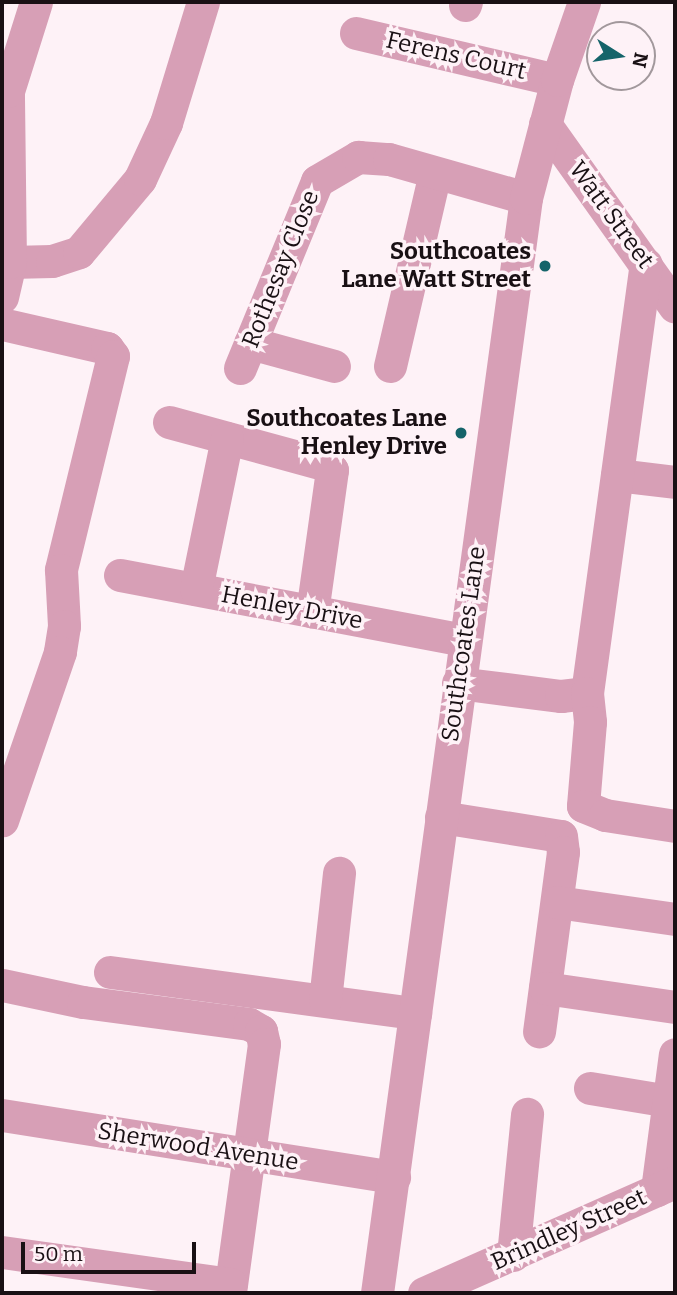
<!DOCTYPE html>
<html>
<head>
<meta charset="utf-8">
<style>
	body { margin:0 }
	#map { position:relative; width:677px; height:1295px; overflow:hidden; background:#fef2f7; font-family:Bitter,serif }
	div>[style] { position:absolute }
	.minor>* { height:33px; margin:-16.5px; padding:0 16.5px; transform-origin:16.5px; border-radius:16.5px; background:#d79fb6 }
	.dots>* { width:19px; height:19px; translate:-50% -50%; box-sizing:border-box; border:4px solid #fef2f7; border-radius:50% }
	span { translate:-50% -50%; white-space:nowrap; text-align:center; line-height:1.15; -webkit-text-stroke:7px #fef2f7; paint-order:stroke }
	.street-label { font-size:24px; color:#191014 }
	.poi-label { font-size:24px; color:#191014; font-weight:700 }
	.right { translate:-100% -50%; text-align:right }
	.frame { position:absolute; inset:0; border:4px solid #191014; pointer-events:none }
	.north { position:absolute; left:586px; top:21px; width:70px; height:70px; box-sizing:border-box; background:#fef2f7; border:2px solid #a2989c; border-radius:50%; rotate:102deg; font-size:19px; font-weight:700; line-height:28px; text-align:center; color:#191014 }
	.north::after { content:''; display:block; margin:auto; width:24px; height:32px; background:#15646a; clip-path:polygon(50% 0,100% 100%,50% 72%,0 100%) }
	.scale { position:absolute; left:21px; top:1242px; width:175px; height:32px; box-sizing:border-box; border:4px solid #191014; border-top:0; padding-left:9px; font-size:21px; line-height:24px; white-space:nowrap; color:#191014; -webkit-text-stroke:5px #fef2f7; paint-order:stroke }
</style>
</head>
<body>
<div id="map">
	<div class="minor">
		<i style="left:465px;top:5px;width:3px;rotate:-72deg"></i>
		<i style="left:356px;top:33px;width:206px;rotate:13.2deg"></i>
		<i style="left:545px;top:124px;width:224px;rotate:54.6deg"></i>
		<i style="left:10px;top:262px;width:42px;rotate:-1.4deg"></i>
		<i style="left:52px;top:261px;width:28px;rotate:-18deg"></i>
		<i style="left:79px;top:252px;width:95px;rotate:-50.1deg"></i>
		<i style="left:140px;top:179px;width:62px;rotate:-65.1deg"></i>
		<i style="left:166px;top:123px;width:127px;rotate:-73deg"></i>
		<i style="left:2px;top:297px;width:36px;rotate:-77deg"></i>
		<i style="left:10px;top:262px;width:171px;rotate:-90.7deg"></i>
		<i style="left:8px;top:91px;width:93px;rotate:-72.5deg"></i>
		<i style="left:2px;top:324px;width:108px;rotate:12.9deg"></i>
		<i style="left:107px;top:348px;width:10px;rotate:53deg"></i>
		<i style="left:113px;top:356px;width:220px;rotate:103.7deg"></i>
		<i style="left:61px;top:570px;width:56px;rotate:86.9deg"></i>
		<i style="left:64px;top:626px;width:26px;rotate:99deg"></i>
		<i style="left:60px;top:652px;width:178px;rotate:109deg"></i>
		<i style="left:250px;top:343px;width:87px;rotate:15.3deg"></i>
		<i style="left:390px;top:366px;width:198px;rotate:-76.9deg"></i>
		<i style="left:240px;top:368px;width:202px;rotate:-67.6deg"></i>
		<i style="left:317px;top:181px;width:48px;rotate:-30.3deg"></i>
		<i style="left:358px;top:157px;width:31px;rotate:4deg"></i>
		<i style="left:389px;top:159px;width:142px;rotate:15.9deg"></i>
		<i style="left:169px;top:422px;width:161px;rotate:15.2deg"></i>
		<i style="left:324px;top:464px;width:10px;rotate:37deg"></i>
		<i style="left:332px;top:470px;width:143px;rotate:98deg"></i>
		<i style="left:617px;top:475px;width:58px;rotate:6.9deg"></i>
		<i style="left:120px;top:575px;width:350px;rotate:10.7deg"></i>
		<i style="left:196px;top:589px;width:154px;rotate:-78.4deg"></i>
		<i style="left:458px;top:683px;width:104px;rotate:7.2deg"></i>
		<i style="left:561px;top:696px;width:26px;rotate:-7deg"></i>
		<i style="left:587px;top:693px;width:433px;rotate:-82.2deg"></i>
		<i style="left:587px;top:693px;width:29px;rotate:84deg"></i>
		<i style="left:590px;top:722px;width:84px;rotate:94.8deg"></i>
		<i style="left:583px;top:806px;width:24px;rotate:22deg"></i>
		<i style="left:605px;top:815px;width:71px;rotate:8.9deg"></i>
		<i style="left:441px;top:817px;width:121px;rotate:9deg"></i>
		<i style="left:561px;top:836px;width:16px;rotate:83deg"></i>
		<i style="left:563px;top:852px;width:181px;rotate:97.6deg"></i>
		<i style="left:557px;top:902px;width:119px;rotate:8.2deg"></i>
		<i style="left:110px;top:972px;width:308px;rotate:7.7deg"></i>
		<i style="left:2px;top:985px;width:83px;rotate:11.9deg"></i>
		<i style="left:83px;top:1002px;width:167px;rotate:7.5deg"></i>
		<i style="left:249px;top:1024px;width:14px;rotate:30deg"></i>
		<i style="left:261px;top:1031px;width:13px;rotate:77deg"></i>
		<i style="left:264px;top:1044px;width:251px;rotate:97.8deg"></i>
		<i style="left:545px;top:988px;width:131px;rotate:8.3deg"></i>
		<i style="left:325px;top:1000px;width:128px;rotate:-83.7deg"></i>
		<i style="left:590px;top:1088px;width:80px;rotate:9.3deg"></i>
		<i style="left:2px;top:1115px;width:397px;rotate:9deg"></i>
		<i style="left:657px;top:1190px;width:137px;rotate:-82.5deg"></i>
		<i style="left:2px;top:1252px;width:231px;rotate:8deg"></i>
		<i style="left:513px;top:1255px;width:142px;rotate:-84.3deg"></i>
		<i style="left:377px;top:1293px;width:1105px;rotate:-82.25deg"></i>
		<i style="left:526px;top:198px;width:122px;rotate:-75.3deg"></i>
		<i style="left:557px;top:80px;width:83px;rotate:-70.9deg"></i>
		<i style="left:424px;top:1293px;width:274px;rotate:-23.9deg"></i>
	</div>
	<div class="dots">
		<i style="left:545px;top:266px;background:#15646a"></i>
		<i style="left:461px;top:433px;background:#15646a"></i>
	</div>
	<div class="street-label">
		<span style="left:456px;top:56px;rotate:13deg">Ferens Court</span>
		<span style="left:611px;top:215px;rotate:54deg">Watt Street</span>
		<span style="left:281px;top:269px;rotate:-68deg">Rothesay Close</span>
		<span style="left:292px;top:608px;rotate:11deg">Henley Drive</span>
		<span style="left:464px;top:644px;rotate:-82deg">Southcoates Lane</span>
		<span style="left:198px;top:1147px;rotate:9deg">Sherwood Avenue</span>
		<span style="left:569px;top:1230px;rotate:-24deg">Brindley Street</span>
	</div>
	<div class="poi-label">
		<span class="right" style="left:531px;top:266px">Southcoates<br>Lane Watt Street</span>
		<span class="right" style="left:447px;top:433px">Southcoates Lane<br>Henley Drive</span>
	</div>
	<div class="frame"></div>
	<div class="north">N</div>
	<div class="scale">50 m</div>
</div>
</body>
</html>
